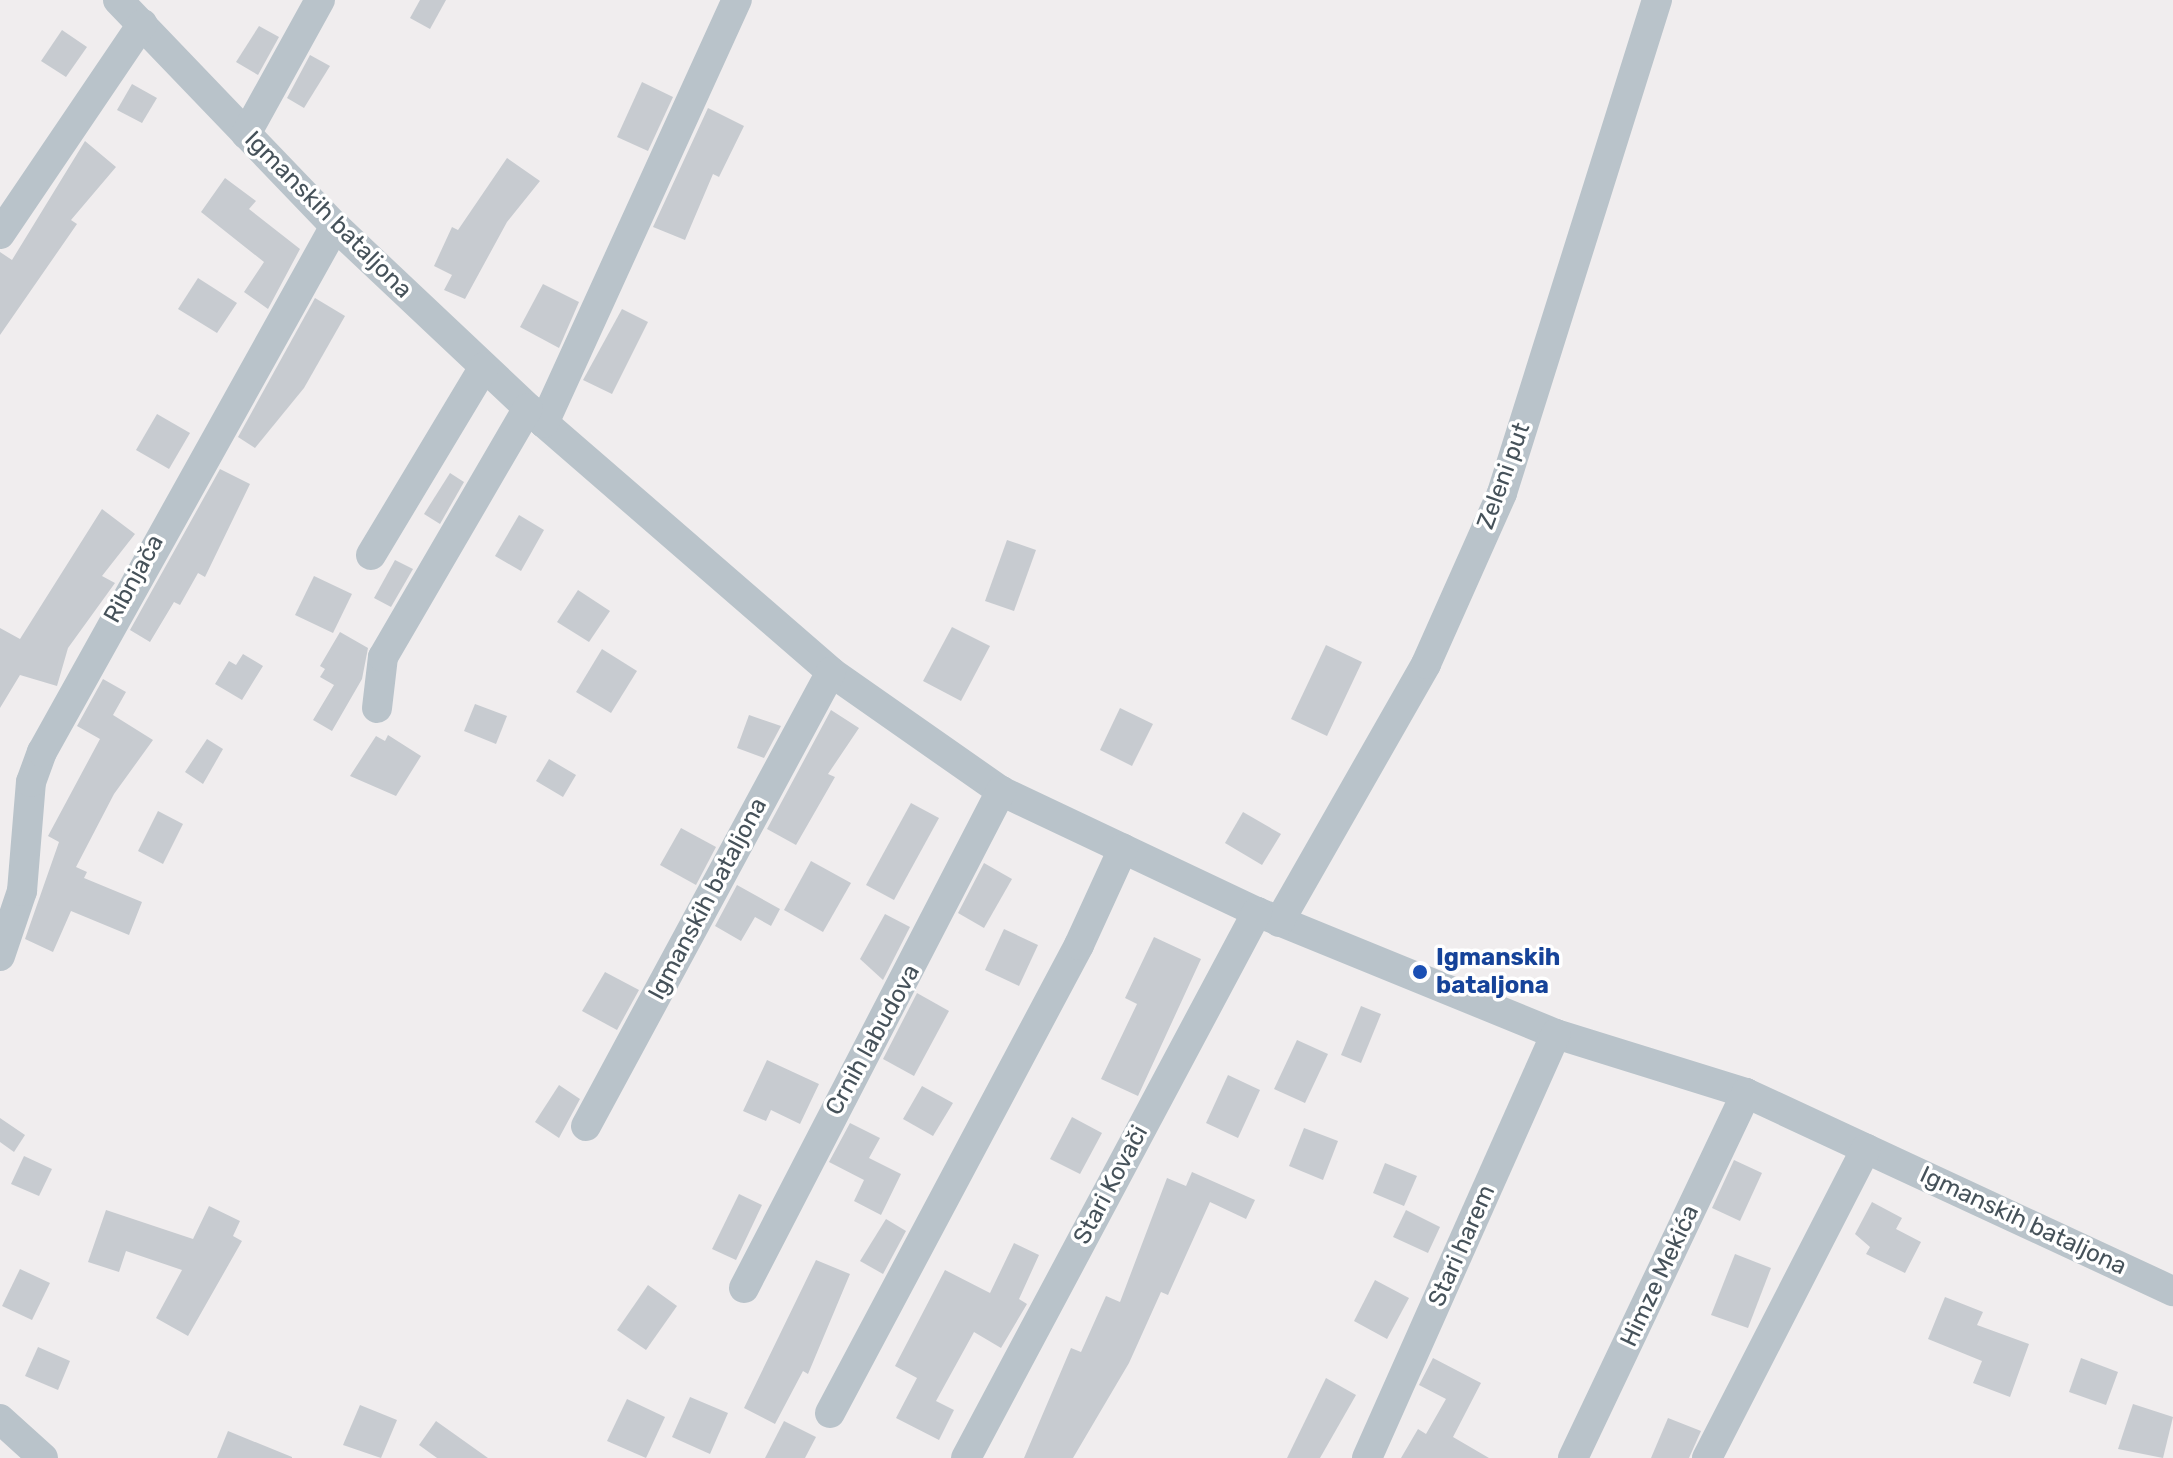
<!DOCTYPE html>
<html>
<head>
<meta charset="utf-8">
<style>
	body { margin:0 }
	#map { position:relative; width:2173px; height:1458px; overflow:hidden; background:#f0edee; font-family:Rubik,sans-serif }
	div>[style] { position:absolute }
	.building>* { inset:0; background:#c7cbd0 }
	.minor>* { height:30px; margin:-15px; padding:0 15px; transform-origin:15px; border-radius:15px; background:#b9c3ca }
	.dots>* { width:22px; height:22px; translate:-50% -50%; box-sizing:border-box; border:4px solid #fff; border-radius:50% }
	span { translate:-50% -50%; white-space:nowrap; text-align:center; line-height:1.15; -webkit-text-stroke:7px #fff; paint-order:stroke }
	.street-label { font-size:24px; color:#46525a }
	.transit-label { font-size:24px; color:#164399; font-weight:700 }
	.left { translate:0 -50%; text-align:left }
</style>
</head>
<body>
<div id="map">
	<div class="building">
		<i style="clip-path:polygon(420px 0,446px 0,430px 29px,410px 18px)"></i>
		<i style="clip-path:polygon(259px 26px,279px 37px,258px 75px,236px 62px)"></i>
		<i style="clip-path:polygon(62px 30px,87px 47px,66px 77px,41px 61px)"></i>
		<i style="clip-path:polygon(310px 55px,330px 66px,304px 108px,287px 98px)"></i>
		<i style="clip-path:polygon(642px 82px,673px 97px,648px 151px,617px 137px)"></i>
		<i style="clip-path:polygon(132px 84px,157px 98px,142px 123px,117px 110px)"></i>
		<i style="clip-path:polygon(708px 108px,744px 126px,719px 177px,713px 174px,685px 240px,653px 227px)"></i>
		<i style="clip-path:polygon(85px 141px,116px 167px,71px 220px,77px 224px,0 335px,0 252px,12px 260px)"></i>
		<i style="clip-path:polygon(507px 158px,540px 181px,507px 222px,465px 299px,444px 290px,452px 275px,434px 266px,452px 227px,458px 230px)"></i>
		<i style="clip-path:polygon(225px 178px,256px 201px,249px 209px,300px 249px,268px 309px,244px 292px,264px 262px,201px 212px)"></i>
		<i style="clip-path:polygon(198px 278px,237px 303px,217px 333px,178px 309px)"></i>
		<i style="clip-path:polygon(543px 284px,579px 302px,559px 348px,520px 327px)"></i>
		<i style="clip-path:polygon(315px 298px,345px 316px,304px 388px,255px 448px,238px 437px)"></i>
		<i style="clip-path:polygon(622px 309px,648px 322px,612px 394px,583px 380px)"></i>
		<i style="clip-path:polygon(157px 414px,190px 433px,169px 469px,136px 450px)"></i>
		<i style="clip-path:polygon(220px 469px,250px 484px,205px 577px,198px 573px,180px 605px,174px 602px,150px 642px,130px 630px)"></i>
		<i style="clip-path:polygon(450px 473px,464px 482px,440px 524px,424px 514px)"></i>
		<i style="clip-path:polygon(102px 509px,135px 534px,102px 576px,115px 583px,68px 648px,57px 686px,20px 675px,0 708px,0 628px,20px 639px)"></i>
		<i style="clip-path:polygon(519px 515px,544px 530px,521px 571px,495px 556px)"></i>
		<i style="clip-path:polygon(1007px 540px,1036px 550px,1014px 611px,985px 601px)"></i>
		<i style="clip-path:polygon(395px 560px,413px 569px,391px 607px,374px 598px)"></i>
		<i style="clip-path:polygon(314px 576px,352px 594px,333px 633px,295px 615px)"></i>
		<i style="clip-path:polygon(578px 590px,610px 611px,589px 642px,557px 622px)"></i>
		<i style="clip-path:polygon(952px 627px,990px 646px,961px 701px,923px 681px)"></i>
		<i style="clip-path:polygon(340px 632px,368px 648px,362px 679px,332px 731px,313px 720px,334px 685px,320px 677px,325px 669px,320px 666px)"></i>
		<i style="clip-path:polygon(1326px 645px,1362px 662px,1327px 736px,1291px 719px)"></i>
		<i style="clip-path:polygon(602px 649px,637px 671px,611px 713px,576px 692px)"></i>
		<i style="clip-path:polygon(243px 654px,263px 666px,242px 700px,215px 684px,229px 661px,236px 665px)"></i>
		<i style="clip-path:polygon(103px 679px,126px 692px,113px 715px,153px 740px,114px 794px,76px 867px,87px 872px,84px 878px,142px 902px,129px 935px,71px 911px,53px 952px,25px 939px,59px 842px,48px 836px,100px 739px,77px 726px)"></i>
		<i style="clip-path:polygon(475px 704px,507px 716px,496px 744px,464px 731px)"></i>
		<i style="clip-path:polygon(1120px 708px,1153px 724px,1132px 766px,1100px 750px)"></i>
		<i style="clip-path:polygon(831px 710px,859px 728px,828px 774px,835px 777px,796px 845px,767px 829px)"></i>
		<i style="clip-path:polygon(749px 715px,781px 726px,764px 758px,737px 748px)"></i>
		<i style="clip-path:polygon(388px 735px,421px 756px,396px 796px,350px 776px,376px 736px,385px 741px)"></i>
		<i style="clip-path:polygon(207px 739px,223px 749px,203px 784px,185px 772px)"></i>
		<i style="clip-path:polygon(549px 759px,576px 775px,563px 797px,536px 781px)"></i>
		<i style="clip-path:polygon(911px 803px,939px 818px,894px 900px,866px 885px)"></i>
		<i style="clip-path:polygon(158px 811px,183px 824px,163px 864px,138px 851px)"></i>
		<i style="clip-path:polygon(1243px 812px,1281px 834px,1262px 865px,1225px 843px)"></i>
		<i style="clip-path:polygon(681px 828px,716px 847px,696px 885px,660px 865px)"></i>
		<i style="clip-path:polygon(811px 861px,851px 883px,823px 932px,784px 910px)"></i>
		<i style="clip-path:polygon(984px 863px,1012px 879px,984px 928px,958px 913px)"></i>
		<i style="clip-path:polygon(737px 885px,780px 909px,771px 926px,755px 917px,741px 941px,715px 926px)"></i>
		<i style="clip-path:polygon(885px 914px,910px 927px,883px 980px,860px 959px)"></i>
		<i style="clip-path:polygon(1004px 929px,1038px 945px,1019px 986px,985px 970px)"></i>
		<i style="clip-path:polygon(1154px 937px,1201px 959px,1138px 1096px,1101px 1079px,1137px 1004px,1125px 998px)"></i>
		<i style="clip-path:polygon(605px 972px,639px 990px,617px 1030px,582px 1011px)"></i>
		<i style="clip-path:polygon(917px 993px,949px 1011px,914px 1076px,883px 1059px)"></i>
		<i style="clip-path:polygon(1361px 1006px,1381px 1014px,1361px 1063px,1341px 1055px)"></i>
		<i style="clip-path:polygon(1297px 1040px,1328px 1054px,1305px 1103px,1274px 1089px)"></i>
		<i style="clip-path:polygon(767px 1060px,819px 1084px,800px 1124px,771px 1110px,766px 1121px,743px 1111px)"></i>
		<i style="clip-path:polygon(1228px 1075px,1260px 1090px,1238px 1138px,1206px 1123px)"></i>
		<i style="clip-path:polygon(559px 1085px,580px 1099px,559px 1138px,535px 1122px)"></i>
		<i style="clip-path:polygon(922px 1086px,953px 1103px,933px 1136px,903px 1119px)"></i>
		<i style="clip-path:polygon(1072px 1117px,1102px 1133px,1080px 1174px,1050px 1159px)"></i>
		<i style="clip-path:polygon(0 1118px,25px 1135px,14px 1152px,0 1142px)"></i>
		<i style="clip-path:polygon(850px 1123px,880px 1138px,869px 1158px,901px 1174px,881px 1215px,854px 1201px,864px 1180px,829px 1162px)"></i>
		<i style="clip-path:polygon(1304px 1128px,1338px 1141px,1323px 1180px,1289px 1166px)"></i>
		<i style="clip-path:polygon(24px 1156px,52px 1169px,39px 1196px,11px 1184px)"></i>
		<i style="clip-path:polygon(1734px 1160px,1762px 1173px,1740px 1221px,1712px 1208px)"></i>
		<i style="clip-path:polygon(1385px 1163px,1417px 1176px,1404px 1206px,1373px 1193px)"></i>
		<i style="clip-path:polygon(1192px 1172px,1255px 1200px,1246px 1219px,1210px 1202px,1168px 1295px,1161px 1292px,1129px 1363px,1073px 1458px,1024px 1458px,1071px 1348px,1081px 1352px,1106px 1296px,1120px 1302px,1167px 1178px,1186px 1186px)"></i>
		<i style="clip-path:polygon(739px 1194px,762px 1205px,736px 1260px,712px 1249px)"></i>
		<i style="clip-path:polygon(1872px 1202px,1902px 1218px,1896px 1229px,1921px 1242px,1905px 1273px,1866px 1254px,1870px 1247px,1855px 1234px)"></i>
		<i style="clip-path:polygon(209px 1206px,240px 1221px,233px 1236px,242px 1241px,188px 1336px,156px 1318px,182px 1270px,126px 1251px,119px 1272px,88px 1262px,106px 1210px,193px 1239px)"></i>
		<i style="clip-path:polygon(1406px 1210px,1440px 1227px,1428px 1253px,1393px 1237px)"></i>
		<i style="clip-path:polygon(886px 1219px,906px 1231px,883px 1274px,860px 1261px)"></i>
		<i style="clip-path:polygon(1014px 1243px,1039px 1255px,1019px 1299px,1027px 1304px,1001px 1348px,974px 1332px,936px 1401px,954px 1410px,939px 1440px,896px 1418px,917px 1378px,895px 1366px,945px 1270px,990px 1293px)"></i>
		<i style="clip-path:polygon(1735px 1254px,1771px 1268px,1748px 1328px,1711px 1315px)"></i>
		<i style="clip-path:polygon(816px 1260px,850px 1274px,808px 1374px,803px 1371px,775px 1424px,744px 1408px)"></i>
		<i style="clip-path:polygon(20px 1269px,50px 1283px,32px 1320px,2px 1306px)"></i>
		<i style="clip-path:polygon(1375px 1280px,1409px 1298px,1387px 1339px,1354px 1321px)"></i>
		<i style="clip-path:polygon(648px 1285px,677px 1306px,646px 1350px,617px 1330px)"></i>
		<i style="clip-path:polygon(1945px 1297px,1983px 1312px,1977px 1325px,2029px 1344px,2010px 1397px,1973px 1383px,1982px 1361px,1928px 1339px)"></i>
		<i style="clip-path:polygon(38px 1347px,70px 1361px,58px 1390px,25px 1376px)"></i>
		<i style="clip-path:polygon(1433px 1358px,1481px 1383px,1453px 1437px,1489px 1458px,1401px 1458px,1418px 1429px,1426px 1434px,1446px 1399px,1419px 1385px)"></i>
		<i style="clip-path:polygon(2081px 1358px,2118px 1372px,2106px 1405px,2069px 1392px)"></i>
		<i style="clip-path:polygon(1326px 1378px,1356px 1395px,1320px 1458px,1287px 1458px)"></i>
		<i style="clip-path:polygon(690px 1397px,728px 1413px,710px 1454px,672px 1437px)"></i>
		<i style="clip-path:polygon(627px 1399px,665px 1417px,646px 1458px,607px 1441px)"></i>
		<i style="clip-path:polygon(2133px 1404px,2173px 1417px,2163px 1458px,2118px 1449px)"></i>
		<i style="clip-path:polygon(360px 1405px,397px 1420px,381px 1458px,343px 1445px)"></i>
		<i style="clip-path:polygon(1668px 1418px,1701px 1431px,1689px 1458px,1651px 1458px)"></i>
		<i style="clip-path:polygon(436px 1421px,488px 1458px,437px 1458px,419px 1445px)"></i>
		<i style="clip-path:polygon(784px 1421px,816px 1437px,805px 1458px,765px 1458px)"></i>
		<i style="clip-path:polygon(228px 1431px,292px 1457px,292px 1458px,217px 1458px)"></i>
	</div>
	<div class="minor">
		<i style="left:118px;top:0;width:313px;rotate:46.2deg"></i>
		<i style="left:335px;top:226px;width:287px;rotate:43.3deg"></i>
		<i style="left:544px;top:423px;width:380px;rotate:40.9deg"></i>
		<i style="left:831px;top:672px;width:208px;rotate:35deg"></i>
		<i style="left:1001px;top:791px;width:283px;rotate:25.3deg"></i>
		<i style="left:1257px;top:912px;width:323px;rotate:22.2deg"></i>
		<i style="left:1556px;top:1034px;width:199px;rotate:17.3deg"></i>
		<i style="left:1746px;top:1093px;width:471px;rotate:24.9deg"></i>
		<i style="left:246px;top:134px;width:153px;rotate:-61.1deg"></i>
		<i style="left:0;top:234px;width:254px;rotate:-55.9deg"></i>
		<i style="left:544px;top:423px;width:465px;rotate:-65.5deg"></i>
		<i style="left:371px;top:555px;width:219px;rotate:-59deg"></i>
		<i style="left:377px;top:708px;width:51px;rotate:-83.3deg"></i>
		<i style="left:383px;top:657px;width:288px;rotate:-59.8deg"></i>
		<i style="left:1279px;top:922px;width:297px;rotate:-60.3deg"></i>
		<i style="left:1426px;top:664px;width:187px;rotate:-66deg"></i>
		<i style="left:1502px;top:493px;width:517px;rotate:-72.55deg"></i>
		<i style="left:0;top:956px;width:69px;rotate:-71.3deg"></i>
		<i style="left:22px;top:891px;width:109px;rotate:-85.3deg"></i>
		<i style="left:31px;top:782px;width:32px;rotate:-70deg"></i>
		<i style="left:42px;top:752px;width:602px;rotate:-60.88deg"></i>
		<i style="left:586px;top:1126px;width:516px;rotate:-61.65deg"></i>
		<i style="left:744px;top:1288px;width:560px;rotate:-62.66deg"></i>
		<i style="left:830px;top:1413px;width:530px;rotate:-61.98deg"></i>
		<i style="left:1079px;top:945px;width:106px;rotate:-65.4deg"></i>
		<i style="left:0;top:1419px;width:58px;rotate:42.2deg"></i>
		<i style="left:966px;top:1458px;width:619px;rotate:-61.94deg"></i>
		<i style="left:1367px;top:1458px;width:464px;rotate:-66deg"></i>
		<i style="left:1573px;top:1458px;width:404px;rotate:-64.6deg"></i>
		<i style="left:1707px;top:1458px;width:348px;rotate:-62.8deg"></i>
	</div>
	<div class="dots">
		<i style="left:1420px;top:972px;background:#1a4fb4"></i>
	</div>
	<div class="street-label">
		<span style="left:328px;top:215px;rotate:45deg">Igmanskih bataljona</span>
		<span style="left:1504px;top:476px;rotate:-70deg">Zeleni put</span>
		<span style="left:134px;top:579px;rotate:-61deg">Ribnjača</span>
		<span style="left:708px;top:899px;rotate:-62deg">Igmanskih bataljona</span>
		<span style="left:873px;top:1040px;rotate:-61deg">Crnih labudova</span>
		<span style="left:1111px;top:1185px;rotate:-62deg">Stari Kovači</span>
		<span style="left:2023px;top:1221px;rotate:25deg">Igmanskih bataljona</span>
		<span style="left:1462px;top:1246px;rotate:-66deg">Stari harem</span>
		<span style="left:1660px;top:1276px;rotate:-65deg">Himze Mekića</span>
	</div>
	<div class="transit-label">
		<span class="left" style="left:1436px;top:972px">Igmanskih<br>bataljona</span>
	</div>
</div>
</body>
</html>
